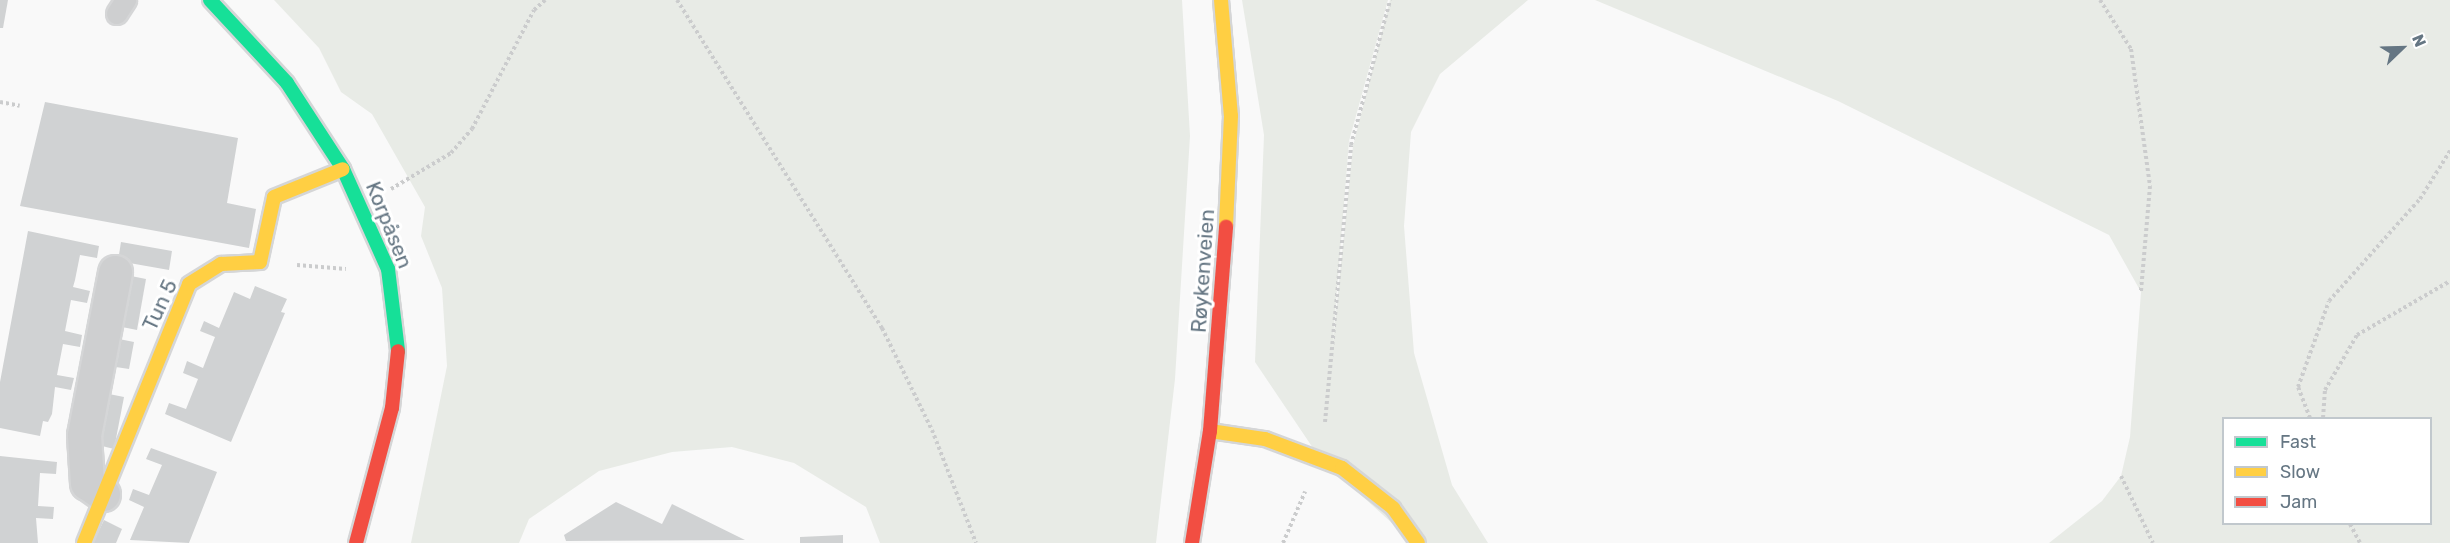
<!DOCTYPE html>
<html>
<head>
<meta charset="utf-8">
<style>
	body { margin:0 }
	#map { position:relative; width:2450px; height:543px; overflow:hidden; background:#f9f9f9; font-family:Rubik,sans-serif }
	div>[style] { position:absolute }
	.green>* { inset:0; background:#e8ebe6 }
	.building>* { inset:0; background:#d0d2d3 }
	.path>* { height:4px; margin-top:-2px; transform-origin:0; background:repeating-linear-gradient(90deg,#cbcccd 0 3px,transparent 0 6px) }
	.roads { filter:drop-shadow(2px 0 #d5d6d7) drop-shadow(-2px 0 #d5d6d7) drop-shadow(0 2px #d5d6d7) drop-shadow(0 -2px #d5d6d7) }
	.lane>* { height:20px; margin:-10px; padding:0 10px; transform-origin:10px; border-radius:10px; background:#cecfd0 }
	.street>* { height:33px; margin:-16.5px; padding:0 16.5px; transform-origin:16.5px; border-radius:16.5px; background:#cecfd0 }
	.fast>* { height:14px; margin:-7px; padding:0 7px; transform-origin:7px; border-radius:7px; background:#16e098 }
	.slow>* { height:14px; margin:-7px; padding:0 7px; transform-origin:7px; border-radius:7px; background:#ffcf43 }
	.jam>* { height:14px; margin:-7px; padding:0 7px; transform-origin:7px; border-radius:7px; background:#f24e42 }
	span { translate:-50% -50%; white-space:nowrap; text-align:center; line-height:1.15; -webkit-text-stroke:6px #fff; paint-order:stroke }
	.street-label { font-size:21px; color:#657683 }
	.legend { position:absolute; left:2222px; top:417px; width:210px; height:108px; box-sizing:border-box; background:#fff; border:2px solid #c1c8cd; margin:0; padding:8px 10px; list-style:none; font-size:18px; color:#657683 }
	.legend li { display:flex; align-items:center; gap:12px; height:30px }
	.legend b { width:30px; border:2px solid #c1c8cd }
	.north { position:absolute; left:2372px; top:18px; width:60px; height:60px; -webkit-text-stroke:4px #fff; paint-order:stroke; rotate:67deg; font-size:16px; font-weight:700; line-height:24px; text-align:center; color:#657683 }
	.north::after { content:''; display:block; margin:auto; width:21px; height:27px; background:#657683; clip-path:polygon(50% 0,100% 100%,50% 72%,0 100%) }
</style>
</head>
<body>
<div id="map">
	<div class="green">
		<i style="clip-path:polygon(274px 0,1182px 0,1190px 136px,1175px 379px,1156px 543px,880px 543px,866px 507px,794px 463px,732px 447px,672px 452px,599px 471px,529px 519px,519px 543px,411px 543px,447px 366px,442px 288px,421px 236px,425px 207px,372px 114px,341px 92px,319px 48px)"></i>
		<i style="clip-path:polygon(1242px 0,1388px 0,1349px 141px,1332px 352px,1353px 146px,1390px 0,1528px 0,1440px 74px,1411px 132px,1404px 226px,1414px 353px,1452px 485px,1488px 543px,1414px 543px,1319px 457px,1255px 362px,1264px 135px)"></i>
		<i style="clip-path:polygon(evenodd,1595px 0,2450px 0,2450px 543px,2049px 543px,2102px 501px,2121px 476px,2130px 437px,2141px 292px,2109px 235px,1838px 101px,1595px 0,2224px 418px,2430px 418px,2430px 524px,2224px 524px,2224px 418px)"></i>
	</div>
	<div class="building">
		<i style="clip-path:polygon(0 0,8px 0,3px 28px,0 28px)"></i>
		<i style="clip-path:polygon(45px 102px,238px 138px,227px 203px,256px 209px,249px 248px,20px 206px)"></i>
		<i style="clip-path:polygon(28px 231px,99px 246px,97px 258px,80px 255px,75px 280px,73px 287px,90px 291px,87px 303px,71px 300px,65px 331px,82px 335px,80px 347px,63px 344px,57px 375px,74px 378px,71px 390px,55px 387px,52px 414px,48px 422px,43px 421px,40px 436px,0 428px,0 382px)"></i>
		<i style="clip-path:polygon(121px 242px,172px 251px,169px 270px,118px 261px)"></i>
		<i style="clip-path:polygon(126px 275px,146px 279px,137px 330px,117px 326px)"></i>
		<i style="clip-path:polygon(255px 286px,287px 299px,281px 312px,285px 313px,231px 442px,165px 414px,169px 403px,186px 409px,198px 379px,183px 373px,187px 361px,203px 368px,215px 337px,200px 331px,204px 321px,219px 328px,234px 292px,250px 299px)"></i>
		<i style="clip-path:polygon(114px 338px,134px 342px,129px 369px,109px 366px)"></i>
		<i style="clip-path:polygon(104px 393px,124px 397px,114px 449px,94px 444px)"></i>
		<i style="clip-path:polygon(151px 448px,217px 472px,189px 543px,130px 540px,144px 507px,129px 500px,133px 489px,149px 495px,162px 465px,146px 459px)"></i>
		<i style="clip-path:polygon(0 456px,57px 462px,56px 474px,40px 473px,38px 506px,54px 507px,53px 519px,36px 518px,38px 543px,0 543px)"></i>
		<i style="clip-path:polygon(616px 502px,662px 524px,672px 504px,745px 540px,566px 541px,564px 535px)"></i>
		<i style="clip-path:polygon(104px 520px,122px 529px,116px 543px,93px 543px)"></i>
		<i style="clip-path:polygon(843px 535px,843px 543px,800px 543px,800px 537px)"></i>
	</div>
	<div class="path">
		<i style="left:677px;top:0;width:387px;rotate:58deg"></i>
		<i style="left:882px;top:328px;width:114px;rotate:63.9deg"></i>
		<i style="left:932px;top:430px;width:121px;rotate:68.7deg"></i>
		<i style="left:2100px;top:0;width:58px;rotate:57.7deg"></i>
		<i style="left:2131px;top:49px;width:138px;rotate:82.1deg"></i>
		<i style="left:2150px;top:186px;width:106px;rotate:94.9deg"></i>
		<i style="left:0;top:102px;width:20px;rotate:11deg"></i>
		<i style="left:391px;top:189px;width:70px;rotate:-31deg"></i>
		<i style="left:451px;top:153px;width:32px;rotate:-49deg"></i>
		<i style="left:472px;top:129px;width:134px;rotate:-62.5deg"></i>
		<i style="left:534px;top:10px;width:15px;rotate:-42deg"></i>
		<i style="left:297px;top:265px;width:49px;rotate:4.7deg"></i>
		<i style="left:2310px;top:418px;width:33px;rotate:-111deg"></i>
		<i style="left:2298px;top:387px;width:91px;rotate:-70.2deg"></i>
		<i style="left:2329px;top:301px;width:137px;rotate:-48.3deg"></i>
		<i style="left:2420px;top:199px;width:57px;rotate:-58deg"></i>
		<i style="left:2323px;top:418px;width:28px;rotate:-86deg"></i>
		<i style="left:2325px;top:390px;width:64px;rotate:-59.8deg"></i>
		<i style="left:2357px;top:335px;width:108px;rotate:-30.1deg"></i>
		<i style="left:1325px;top:422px;width:278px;rotate:-84.6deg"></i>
		<i style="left:1351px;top:145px;width:150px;rotate:-74.9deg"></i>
		<i style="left:2121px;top:476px;width:74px;rotate:64.5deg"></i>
		<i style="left:2350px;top:524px;width:21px;rotate:62deg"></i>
		<i style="left:1283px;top:543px;width:56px;rotate:-66.7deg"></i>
	</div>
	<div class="roads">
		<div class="lane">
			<i style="left:117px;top:14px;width:17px;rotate:-57deg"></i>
		</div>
		<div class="street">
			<i style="left:103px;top:494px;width:19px;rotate:-145deg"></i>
			<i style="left:87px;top:483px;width:48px;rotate:-93.6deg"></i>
			<i style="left:84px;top:435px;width:166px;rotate:-79.2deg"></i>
		</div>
		<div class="fast">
			<i style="left:210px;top:0;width:113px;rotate:47.1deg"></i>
			<i style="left:287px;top:83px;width:103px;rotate:56.9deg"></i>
			<i style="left:343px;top:169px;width:110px;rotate:65.8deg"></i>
			<i style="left:388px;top:269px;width:83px;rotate:83deg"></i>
		</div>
		<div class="slow">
			<i style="left:1221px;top:0;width:116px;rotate:85.1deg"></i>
			<i style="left:1231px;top:116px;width:111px;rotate:92.6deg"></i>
			<i style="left:1210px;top:431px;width:56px;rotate:8.3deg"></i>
			<i style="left:1265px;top:439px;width:82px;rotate:20.6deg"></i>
			<i style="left:1342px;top:468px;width:65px;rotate:38.1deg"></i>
			<i style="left:1393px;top:508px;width:43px;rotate:54.5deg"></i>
			<i style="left:84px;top:543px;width:279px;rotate:-67.9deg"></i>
			<i style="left:189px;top:284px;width:38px;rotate:-32deg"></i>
			<i style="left:221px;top:264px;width:39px;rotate:-3deg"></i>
			<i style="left:260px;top:262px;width:66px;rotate:-77.8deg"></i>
			<i style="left:274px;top:197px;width:74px;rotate:-22.1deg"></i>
		</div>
		<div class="jam">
			<i style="left:356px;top:543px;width:140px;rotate:-75.1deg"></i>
			<i style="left:392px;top:408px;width:57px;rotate:-84deg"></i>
			<i style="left:1192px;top:543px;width:113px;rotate:-80.9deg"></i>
			<i style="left:1210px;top:431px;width:205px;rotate:-85.5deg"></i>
		</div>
	</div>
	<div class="street-label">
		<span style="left:389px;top:225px;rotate:68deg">Korpåsen</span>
		<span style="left:1203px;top:271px;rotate:-86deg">Røykenveien</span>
		<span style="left:160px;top:305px;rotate:-65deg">Tun 5</span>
	</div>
	<ul class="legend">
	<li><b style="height:8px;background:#16e098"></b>Fast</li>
	<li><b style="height:8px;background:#ffcf43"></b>Slow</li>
	<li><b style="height:8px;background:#f24e42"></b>Jam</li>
	</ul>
	<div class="north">N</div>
</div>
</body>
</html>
